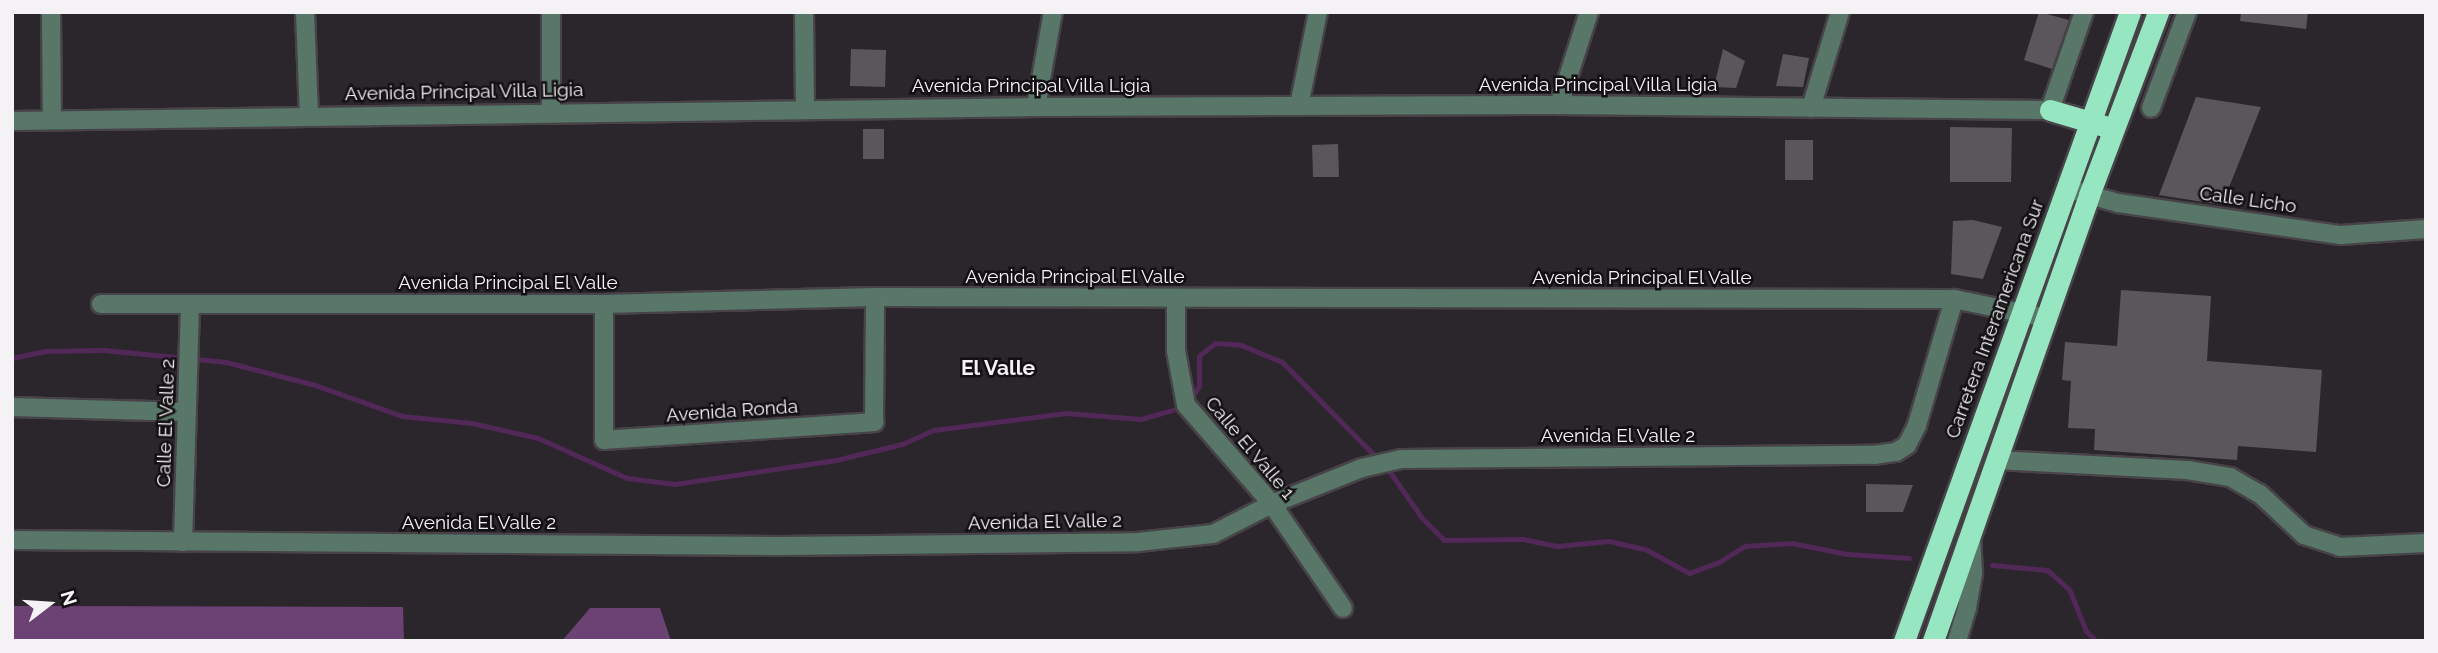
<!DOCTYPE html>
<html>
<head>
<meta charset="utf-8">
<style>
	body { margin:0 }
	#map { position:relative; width:2438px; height:653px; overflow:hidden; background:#2b262c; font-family:Raleway,sans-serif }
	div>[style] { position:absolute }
	.forest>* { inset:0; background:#6c4173 }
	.stream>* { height:5px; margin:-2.5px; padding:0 2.5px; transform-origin:2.5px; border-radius:2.5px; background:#522858 }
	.building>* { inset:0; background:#5b555c }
	.roads { filter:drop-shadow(2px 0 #474348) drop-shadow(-2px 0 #474348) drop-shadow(0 2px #474348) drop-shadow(0 -2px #474348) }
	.minor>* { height:18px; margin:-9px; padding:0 9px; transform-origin:9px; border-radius:9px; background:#587768 }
	.highway>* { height:21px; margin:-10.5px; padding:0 10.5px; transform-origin:10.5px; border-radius:10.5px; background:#95e6c1 }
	span { translate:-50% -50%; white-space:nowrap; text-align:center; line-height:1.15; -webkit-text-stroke:5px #121012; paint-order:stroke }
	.street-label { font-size:19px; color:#f5f2f6 }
	.neighbourhood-label { font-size:21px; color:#f5f2f6; font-weight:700 }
	.frame { position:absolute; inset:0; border:14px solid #f5f2f6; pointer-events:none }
	.north { position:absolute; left:14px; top:569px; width:70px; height:70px; -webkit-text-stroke:5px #121012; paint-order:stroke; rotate:73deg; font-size:19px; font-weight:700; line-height:28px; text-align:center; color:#f5f2f6 }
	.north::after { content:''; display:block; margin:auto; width:24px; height:32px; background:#f5f2f6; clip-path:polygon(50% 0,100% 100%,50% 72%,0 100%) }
</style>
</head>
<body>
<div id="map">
	<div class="forest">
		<i style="clip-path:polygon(12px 606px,403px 607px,404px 641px,12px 641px)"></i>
		<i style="clip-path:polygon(590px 608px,660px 608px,671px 641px,562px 641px)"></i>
	</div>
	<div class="stream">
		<i style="left:12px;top:358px;width:34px;rotate:-12deg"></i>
		<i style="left:45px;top:351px;width:59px;rotate:-1deg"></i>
		<i style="left:104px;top:350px;width:123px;rotate:5.6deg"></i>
		<i style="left:226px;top:362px;width:92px;rotate:14.5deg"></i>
		<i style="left:315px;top:385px;width:92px;rotate:19.6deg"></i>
		<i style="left:402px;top:416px;width:70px;rotate:5.7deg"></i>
		<i style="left:472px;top:423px;width:68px;rotate:12.8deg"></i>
		<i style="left:538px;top:438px;width:98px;rotate:24.2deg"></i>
		<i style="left:627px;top:478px;width:48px;rotate:7.1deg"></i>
		<i style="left:675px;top:484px;width:163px;rotate:-8.5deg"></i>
		<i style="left:836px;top:460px;width:68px;rotate:-13.6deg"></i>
		<i style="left:902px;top:444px;width:35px;rotate:-24deg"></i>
		<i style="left:934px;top:430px;width:133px;rotate:-7.3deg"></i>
		<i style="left:1066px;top:413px;width:75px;rotate:4.6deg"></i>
		<i style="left:1141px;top:419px;width:33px;rotate:-16deg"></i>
		<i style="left:1191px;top:398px;width:14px;rotate:-56deg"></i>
		<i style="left:1199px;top:386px;width:30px;rotate:-90deg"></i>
		<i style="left:1199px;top:356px;width:21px;rotate:-39deg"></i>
		<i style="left:1215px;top:343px;width:26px;rotate:4deg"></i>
		<i style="left:1241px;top:345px;width:44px;rotate:22.5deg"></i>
		<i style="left:1282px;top:362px;width:139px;rotate:45.3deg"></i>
		<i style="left:1387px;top:468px;width:61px;rotate:55deg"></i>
		<i style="left:1422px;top:518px;width:31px;rotate:45deg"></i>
		<i style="left:1444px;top:540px;width:79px;rotate:-0.7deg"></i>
		<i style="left:1523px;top:539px;width:35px;rotate:12deg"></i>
		<i style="left:1557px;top:546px;width:52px;rotate:-5.5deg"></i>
		<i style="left:1609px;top:541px;width:39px;rotate:13deg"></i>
		<i style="left:1647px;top:550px;width:48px;rotate:28.7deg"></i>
		<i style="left:1689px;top:573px;width:32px;rotate:-20deg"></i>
		<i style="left:1719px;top:562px;width:31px;rotate:-32deg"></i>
		<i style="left:1745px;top:546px;width:47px;rotate:-3.7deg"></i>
		<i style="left:1792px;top:543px;width:56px;rotate:11.3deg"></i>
		<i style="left:1847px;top:554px;width:62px;rotate:3.7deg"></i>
		<i style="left:1992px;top:565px;width:55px;rotate:5.2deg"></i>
		<i style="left:2047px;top:570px;width:29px;rotate:41deg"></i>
		<i style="left:2069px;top:589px;width:45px;rotate:68deg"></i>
		<i style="left:2086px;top:631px;width:14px;rotate:45deg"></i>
	</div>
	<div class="building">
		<i style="clip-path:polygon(2039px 12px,2069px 20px,2052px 69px,2024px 60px)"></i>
		<i style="clip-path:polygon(2241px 12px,2308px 12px,2306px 29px,2240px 21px)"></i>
		<i style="clip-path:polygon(851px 49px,886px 50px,885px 87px,850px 86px)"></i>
		<i style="clip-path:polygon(1723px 49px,1745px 61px,1736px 88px,1714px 87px)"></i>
		<i style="clip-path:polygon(1783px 54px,1809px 58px,1803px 87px,1776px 86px)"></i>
		<i style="clip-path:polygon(2196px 97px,2261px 107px,2222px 205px,2159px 195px)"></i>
		<i style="clip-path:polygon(1950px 127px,2012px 128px,2011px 182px,1950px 182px)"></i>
		<i style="clip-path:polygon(863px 129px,884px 129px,884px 159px,863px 159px)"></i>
		<i style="clip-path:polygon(1785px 140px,1813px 140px,1813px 180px,1785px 180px)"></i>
		<i style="clip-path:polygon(1338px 144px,1339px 177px,1313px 177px,1312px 145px)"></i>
		<i style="clip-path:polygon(1973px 220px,2002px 227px,1983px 279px,1951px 274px,1953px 221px)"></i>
		<i style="clip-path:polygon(2121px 290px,2211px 296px,2207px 361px,2322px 370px,2316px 452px,2238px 446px,2237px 460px,2094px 450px,2095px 429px,2068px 428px,2071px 381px,2062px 380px,2065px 342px,2117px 346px)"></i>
		<i style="clip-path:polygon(1866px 484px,1913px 485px,1903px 512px,1866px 512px)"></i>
	</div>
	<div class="roads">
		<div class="minor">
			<i style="left:51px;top:12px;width:108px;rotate:89.5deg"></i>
			<i style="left:305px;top:12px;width:104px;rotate:87.8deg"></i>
			<i style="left:551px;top:12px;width:100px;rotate:90deg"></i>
			<i style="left:804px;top:12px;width:97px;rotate:89.4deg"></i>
			<i style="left:1559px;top:105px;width:98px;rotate:-72.1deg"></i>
			<i style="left:1299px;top:106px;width:96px;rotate:-78.6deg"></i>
			<i style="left:1036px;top:107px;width:97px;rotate:-79.9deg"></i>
			<i style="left:1811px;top:108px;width:100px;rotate:-73.2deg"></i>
			<i style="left:2151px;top:108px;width:103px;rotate:-69.4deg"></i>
			<i style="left:12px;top:121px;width:1024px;rotate:-0.78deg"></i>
			<i style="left:1036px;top:107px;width:523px;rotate:-0.22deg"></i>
			<i style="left:1559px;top:105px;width:491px;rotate:0.6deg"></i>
			<i style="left:2050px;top:110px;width:104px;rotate:-70.9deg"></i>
			<i style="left:2076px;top:191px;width:44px;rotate:15.9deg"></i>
			<i style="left:2118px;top:203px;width:225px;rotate:8.2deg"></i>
			<i style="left:2341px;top:235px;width:85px;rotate:-4deg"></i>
			<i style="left:1176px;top:298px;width:53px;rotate:90deg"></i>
			<i style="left:1176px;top:351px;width:55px;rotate:79.5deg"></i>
			<i style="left:1186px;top:405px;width:131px;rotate:49deg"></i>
			<i style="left:1272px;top:504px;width:126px;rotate:55.7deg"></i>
			<i style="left:101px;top:304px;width:503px"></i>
			<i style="left:604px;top:304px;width:271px;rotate:-1.5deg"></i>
			<i style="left:875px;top:297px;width:1079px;rotate:0.11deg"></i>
			<i style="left:1954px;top:299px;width:94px;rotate:11.7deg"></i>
			<i style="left:604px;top:304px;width:136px;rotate:90deg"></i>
			<i style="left:604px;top:440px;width:271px;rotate:-3.8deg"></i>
			<i style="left:874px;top:422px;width:125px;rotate:-89.5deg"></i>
			<i style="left:12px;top:407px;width:175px;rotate:1.6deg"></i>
			<i style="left:1996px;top:460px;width:191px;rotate:3deg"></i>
			<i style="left:2187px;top:470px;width:44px;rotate:9.2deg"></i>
			<i style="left:2230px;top:477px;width:34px;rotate:30deg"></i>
			<i style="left:2260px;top:494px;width:60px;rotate:43deg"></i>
			<i style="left:2304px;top:535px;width:38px;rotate:18deg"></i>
			<i style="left:2340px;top:547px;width:86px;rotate:-2.7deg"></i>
			<i style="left:12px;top:540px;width:767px;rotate:0.45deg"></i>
			<i style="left:779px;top:546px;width:359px;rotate:-0.6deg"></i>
			<i style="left:1138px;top:542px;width:75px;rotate:-6.1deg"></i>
			<i style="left:1213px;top:534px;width:66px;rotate:-27deg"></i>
			<i style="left:1272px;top:504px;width:97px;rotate:-21.8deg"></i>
			<i style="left:1362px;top:468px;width:40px;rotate:-13deg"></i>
			<i style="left:1401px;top:459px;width:473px;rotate:-0.5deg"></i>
			<i style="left:1874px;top:455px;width:22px;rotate:-8deg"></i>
			<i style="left:1896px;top:452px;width:13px;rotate:-32deg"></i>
			<i style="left:1907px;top:445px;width:22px;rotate:-63deg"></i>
			<i style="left:1917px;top:425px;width:131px;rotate:-73.6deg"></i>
			<i style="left:183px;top:542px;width:236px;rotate:-88.3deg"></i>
			<i style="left:1957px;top:641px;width:34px;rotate:-73deg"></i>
			<i style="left:1967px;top:608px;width:36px;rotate:-80deg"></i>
			<i style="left:1973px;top:573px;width:35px;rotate:-93deg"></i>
		</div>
		<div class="highway">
			<i style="left:2050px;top:110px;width:56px;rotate:16.5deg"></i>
			<i style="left:1904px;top:641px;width:668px;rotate:-70.24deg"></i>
			<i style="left:1933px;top:641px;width:472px;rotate:-70.7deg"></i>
			<i style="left:2089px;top:195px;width:196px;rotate:-69.3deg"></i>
		</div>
	</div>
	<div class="street-label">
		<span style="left:1598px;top:85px">Avenida Principal Villa Ligia</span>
		<span style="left:1031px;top:86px">Avenida Principal Villa Ligia</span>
		<span style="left:464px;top:92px;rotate:-1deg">Avenida Principal Villa Ligia</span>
		<span style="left:2248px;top:200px;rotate:8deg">Calle Licho</span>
		<span style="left:1075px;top:277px">Avenida Principal El Valle</span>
		<span style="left:1642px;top:278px">Avenida Principal El Valle</span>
		<span style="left:508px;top:283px">Avenida Principal El Valle</span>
		<span style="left:1995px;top:319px;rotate:-70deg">Carretera Interamericana Sur</span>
		<span style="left:732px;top:411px;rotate:-4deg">Avenida Ronda</span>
		<span style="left:166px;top:423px;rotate:-88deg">Calle El Valle 2</span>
		<span style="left:1618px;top:436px">Avenida El Valle 2</span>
		<span style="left:1250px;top:448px;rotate:50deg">Calle El Valle 1</span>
		<span style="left:1045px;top:522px;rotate:-1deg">Avenida El Valle 2</span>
		<span style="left:479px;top:523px">Avenida El Valle 2</span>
	</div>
	<div class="neighbourhood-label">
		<span style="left:998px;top:368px">El Valle</span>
	</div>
	<div class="frame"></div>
	<div class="north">N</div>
</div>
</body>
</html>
